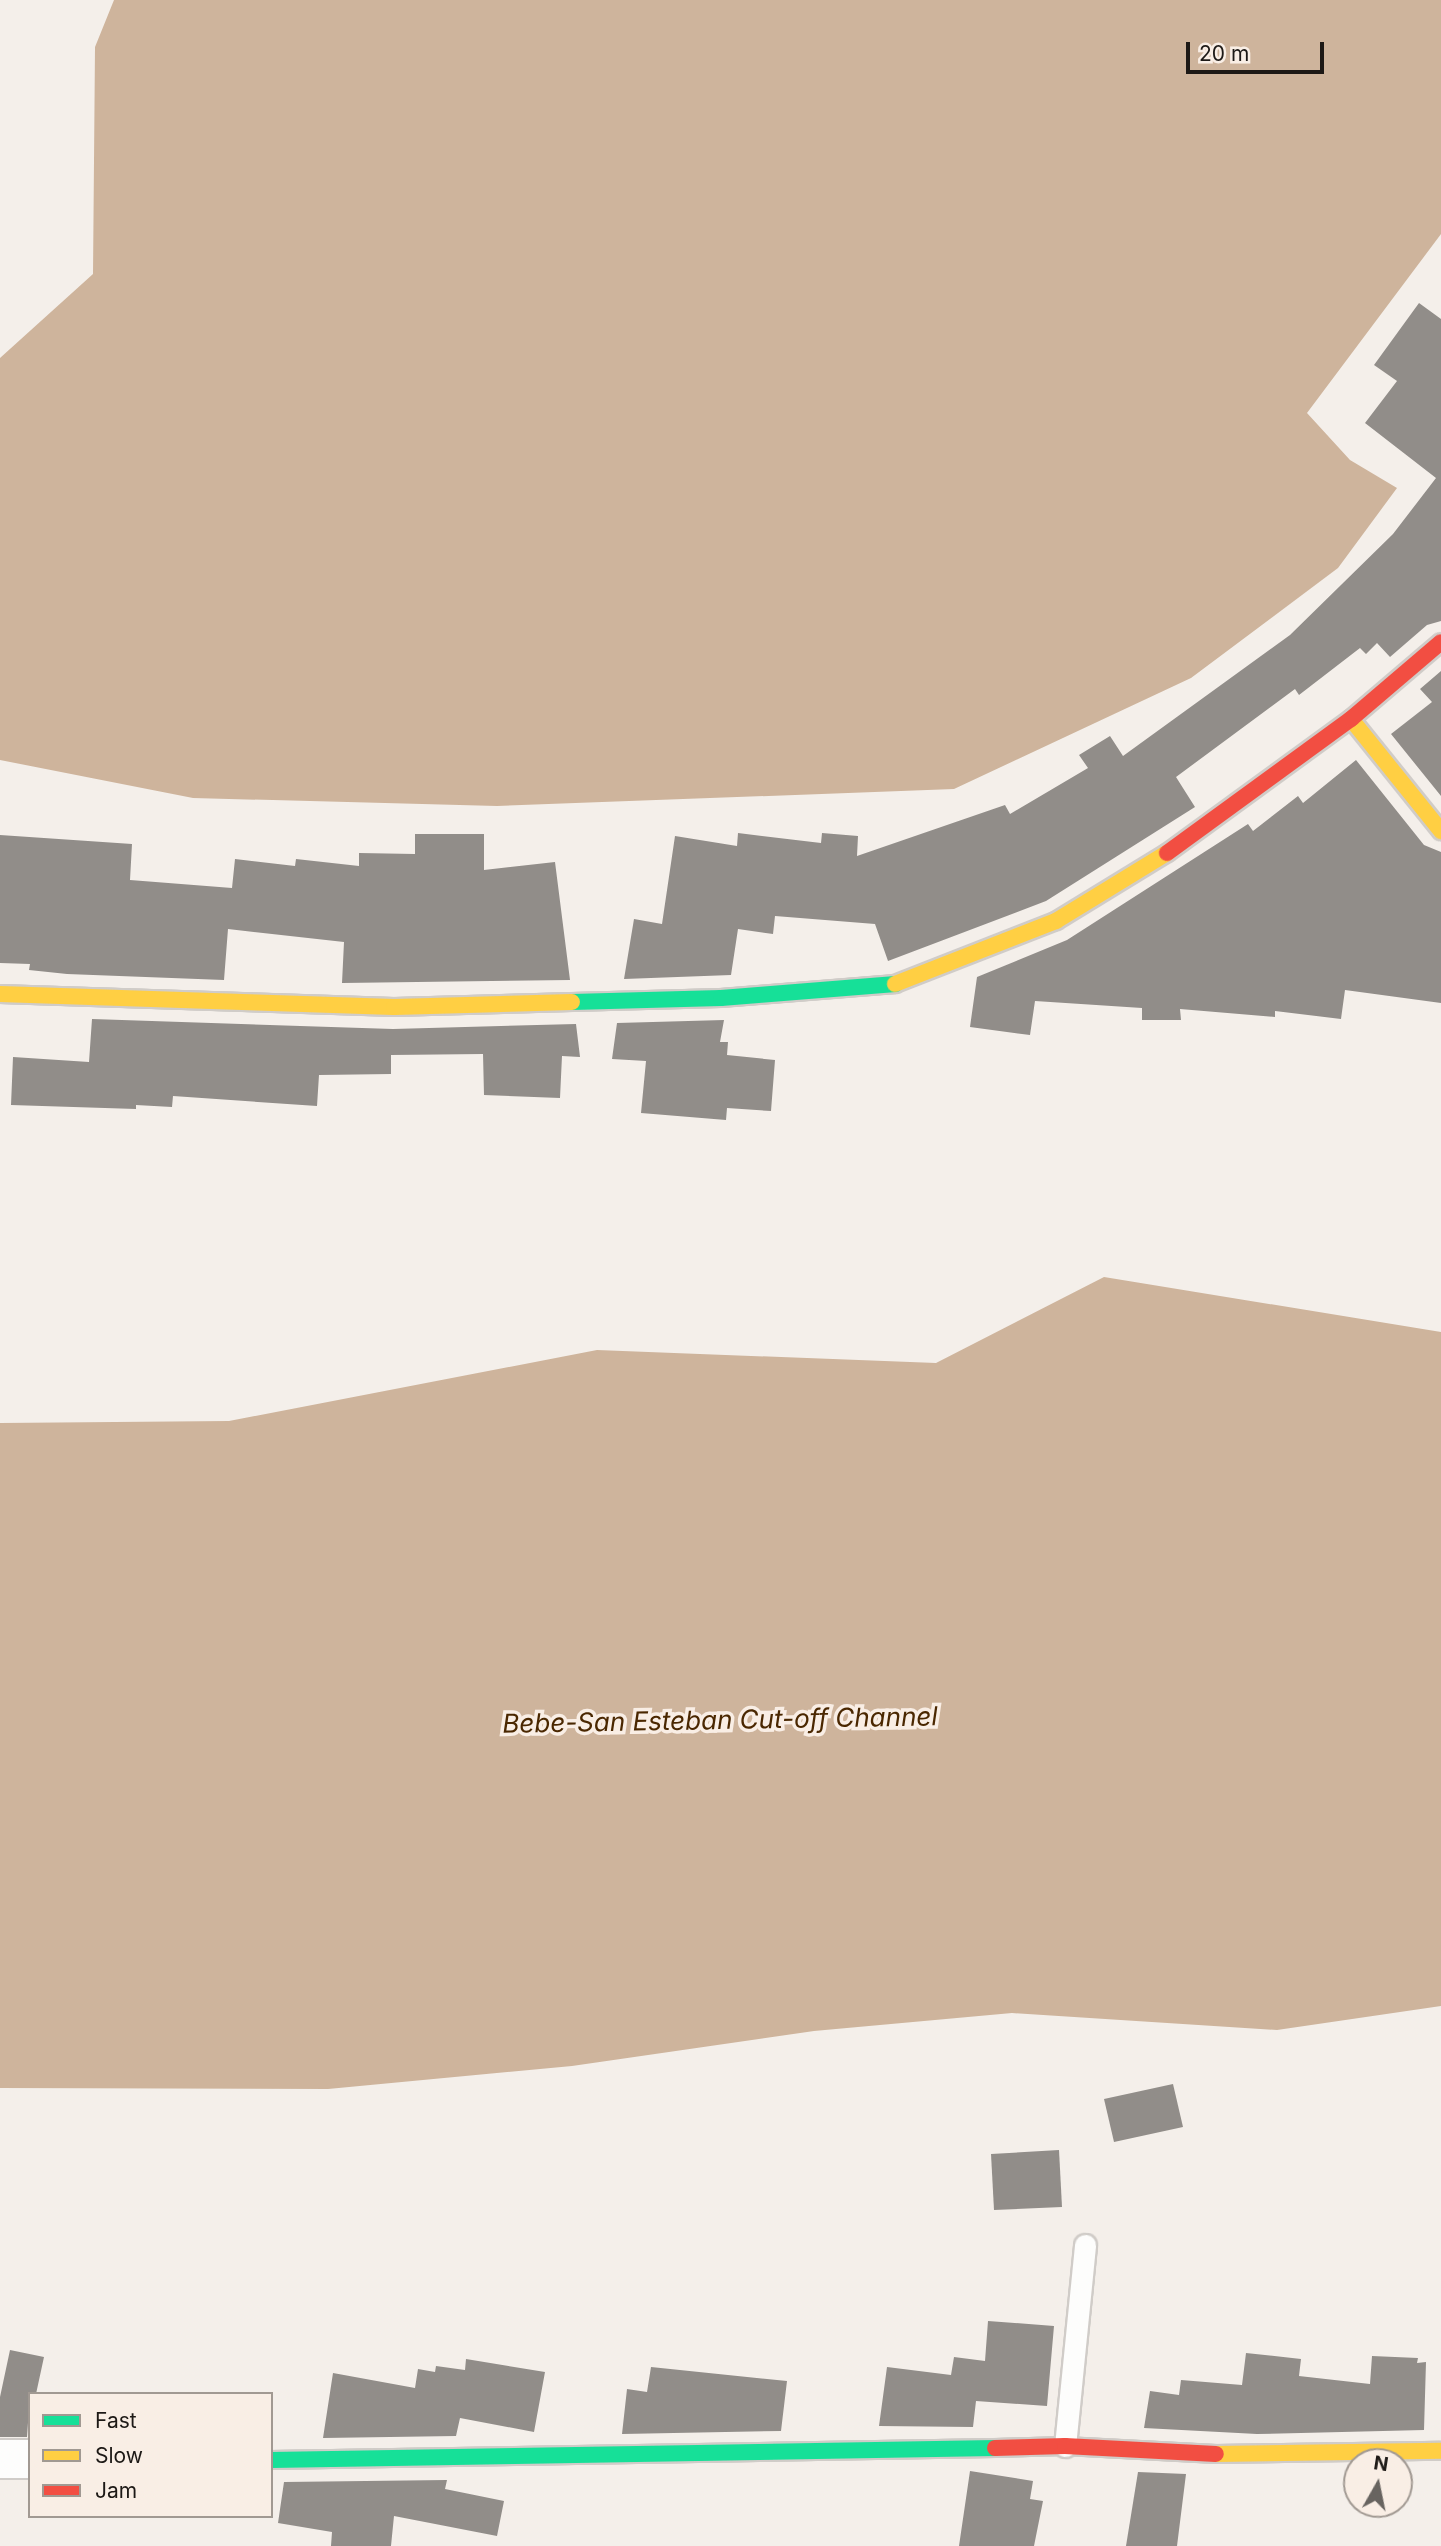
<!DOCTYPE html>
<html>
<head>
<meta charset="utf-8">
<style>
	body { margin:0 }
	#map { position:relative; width:1441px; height:2546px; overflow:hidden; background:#f4efea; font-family:Inter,sans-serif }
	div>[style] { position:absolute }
	.water>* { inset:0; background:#ceb49c }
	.building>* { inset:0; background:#918d89 }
	.roads { filter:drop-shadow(2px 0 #d0ccc8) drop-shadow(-2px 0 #d0ccc8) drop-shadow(0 2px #d0ccc8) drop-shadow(0 -2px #d0ccc8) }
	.lane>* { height:21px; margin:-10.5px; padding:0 10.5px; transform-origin:10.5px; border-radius:10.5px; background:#fdfdfc }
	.street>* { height:38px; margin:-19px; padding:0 19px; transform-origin:19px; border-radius:19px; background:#fdfdfc }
	.fast>* { height:16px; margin:-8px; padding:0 8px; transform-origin:8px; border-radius:8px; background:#16e098 }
	.slow>* { height:16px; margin:-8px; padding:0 8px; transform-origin:8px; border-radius:8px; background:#ffcf43 }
	.jam>* { height:16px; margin:-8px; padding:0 8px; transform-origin:8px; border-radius:8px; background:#f24e42 }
	span { translate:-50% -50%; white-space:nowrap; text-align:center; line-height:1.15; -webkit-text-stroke:7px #f9eee5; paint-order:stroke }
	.water-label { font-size:26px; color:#4a2700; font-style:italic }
	.legend { position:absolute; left:28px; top:2392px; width:245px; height:126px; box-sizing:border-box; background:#f9eee5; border:2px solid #a19992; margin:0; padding:9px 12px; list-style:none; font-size:21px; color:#1d1916 }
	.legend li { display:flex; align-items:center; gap:14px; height:35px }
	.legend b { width:35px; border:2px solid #a19992 }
	.north { position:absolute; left:1343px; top:2448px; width:70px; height:70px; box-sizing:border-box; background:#f9eee5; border:2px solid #a19992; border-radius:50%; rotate:9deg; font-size:19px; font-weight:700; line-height:28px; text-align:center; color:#1d1916 }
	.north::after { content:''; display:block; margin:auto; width:24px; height:32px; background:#686460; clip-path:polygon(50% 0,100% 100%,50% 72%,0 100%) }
	.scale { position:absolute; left:1186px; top:42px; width:138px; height:32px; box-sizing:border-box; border:4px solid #1d1916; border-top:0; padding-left:9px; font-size:21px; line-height:24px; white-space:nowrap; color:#1d1916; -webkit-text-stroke:5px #f9eee5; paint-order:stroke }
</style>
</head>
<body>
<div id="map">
	<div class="water">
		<i style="clip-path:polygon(114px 0,1441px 0,1441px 234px,1307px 413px,1350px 460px,1397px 488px,1338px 568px,1191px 678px,954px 789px,497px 806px,193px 798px,0 760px,0 358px,93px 274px,95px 47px)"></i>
		<i style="clip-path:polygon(1104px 1277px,1441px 1332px,1441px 2006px,1277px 2030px,1012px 2013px,814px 2031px,572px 2066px,328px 2089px,0 2088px,0 1423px,229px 1421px,597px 1350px,936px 1363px)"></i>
	</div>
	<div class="building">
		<i style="clip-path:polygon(1419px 303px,1441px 319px,1441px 621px,1427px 625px,1390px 657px,1377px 643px,1366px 654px,1360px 648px,1299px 695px,1295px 689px,1176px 777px,1195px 807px,1046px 901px,888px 961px,875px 924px,775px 916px,773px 934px,738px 929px,731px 975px,624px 979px,634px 919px,662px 924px,675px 836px,737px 846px,738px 833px,821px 843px,822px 833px,858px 836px,857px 856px,1005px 805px,1010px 814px,1088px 768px,1079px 755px,1110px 736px,1123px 756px,1290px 635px,1393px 534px,1436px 478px,1365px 423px,1397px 381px,1374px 365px)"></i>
		<i style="clip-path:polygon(1441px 671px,1441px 796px,1391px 734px,1432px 702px,1420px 689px)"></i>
		<i style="clip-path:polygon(1356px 760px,1424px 845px,1441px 852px,1441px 1003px,1345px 990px,1341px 1019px,1275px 1011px,1275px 1017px,1180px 1009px,1181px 1020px,1142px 1020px,1142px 1008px,1035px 1001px,1030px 1035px,970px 1027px,977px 977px,1067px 940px,1248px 824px,1253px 831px,1298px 796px,1303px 803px)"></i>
		<i style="clip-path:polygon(415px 834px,484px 834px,484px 870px,555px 862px,570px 980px,342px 983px,344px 942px,228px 929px,224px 980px,67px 974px,29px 970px,30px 964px,0 963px,0 835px,132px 844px,130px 880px,232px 888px,235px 859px,295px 866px,296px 859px,359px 866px,359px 853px,415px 854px)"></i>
		<i style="clip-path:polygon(92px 1019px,393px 1029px,576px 1024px,580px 1057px,562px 1056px,560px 1098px,484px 1095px,483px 1054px,391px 1055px,391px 1074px,319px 1075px,317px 1106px,173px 1096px,172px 1107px,136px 1105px,136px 1109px,11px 1105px,13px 1057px,89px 1062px)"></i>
		<i style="clip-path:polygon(724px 1020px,720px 1042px,728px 1042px,727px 1055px,775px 1060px,771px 1111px,727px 1108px,726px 1120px,641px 1113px,646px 1061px,612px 1059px,617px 1023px)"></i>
		<i style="clip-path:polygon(1173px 2084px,1183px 2127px,1114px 2142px,1104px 2099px)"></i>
		<i style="clip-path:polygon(1059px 2150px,1062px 2207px,994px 2210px,991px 2154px)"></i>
		<i style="clip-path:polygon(988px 2321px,1054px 2326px,1047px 2406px,976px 2401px,973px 2427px,879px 2426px,887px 2367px,951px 2375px,954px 2357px,985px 2361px)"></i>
		<i style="clip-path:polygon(10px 2350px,44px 2357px,36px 2394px,30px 2394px,27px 2437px,0 2437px,0 2397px)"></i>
		<i style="clip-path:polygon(1246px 2353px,1301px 2359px,1299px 2376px,1370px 2384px,1372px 2356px,1418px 2358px,1417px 2363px,1426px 2362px,1424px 2430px,1257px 2434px,1144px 2428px,1150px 2391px,1179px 2395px,1181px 2380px,1242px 2385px)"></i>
		<i style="clip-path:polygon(466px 2359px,545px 2372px,534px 2432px,460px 2418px,456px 2436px,323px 2438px,333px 2373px,415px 2388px,418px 2369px,435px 2372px,436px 2366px,465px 2370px)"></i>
		<i style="clip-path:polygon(651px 2367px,787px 2381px,781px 2431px,622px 2434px,627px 2389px,647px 2392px)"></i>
		<i style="clip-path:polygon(970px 2471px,1033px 2481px,1030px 2499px,1043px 2501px,1034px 2546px,959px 2546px)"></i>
		<i style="clip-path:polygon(1138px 2472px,1186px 2474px,1177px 2546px,1126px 2546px)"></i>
		<i style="clip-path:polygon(447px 2480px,445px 2489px,504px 2501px,497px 2536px,394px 2516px,391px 2546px,331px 2546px,332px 2532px,278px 2523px,284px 2482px)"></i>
	</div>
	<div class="roads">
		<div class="lane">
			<i style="left:1065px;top:2446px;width:202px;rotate:-84.3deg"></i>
		</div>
		<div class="street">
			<i style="left:0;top:2459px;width:30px"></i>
		</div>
		<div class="fast">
			<i style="left:572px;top:1002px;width:149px;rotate:-1.5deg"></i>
			<i style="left:721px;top:998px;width:175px;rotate:-4.6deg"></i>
			<i style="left:271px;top:2460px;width:724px;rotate:-0.95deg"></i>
		</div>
		<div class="slow">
			<i style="left:1351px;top:719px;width:144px;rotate:51.2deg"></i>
			<i style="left:895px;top:984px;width:173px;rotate:-21.4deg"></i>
			<i style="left:1056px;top:921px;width:130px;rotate:-31.5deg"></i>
			<i style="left:0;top:994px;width:394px;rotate:1.9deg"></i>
			<i style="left:394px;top:1007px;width:178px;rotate:-1.6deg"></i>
			<i style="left:1216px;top:2454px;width:225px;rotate:-0.8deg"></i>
		</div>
		<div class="jam">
			<i style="left:1167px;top:853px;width:228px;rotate:-36.1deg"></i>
			<i style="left:1351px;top:719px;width:118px;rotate:-40.5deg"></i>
			<i style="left:995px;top:2448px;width:70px;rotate:-1.6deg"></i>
			<i style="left:1065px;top:2446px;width:151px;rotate:3deg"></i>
		</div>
	</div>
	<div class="water-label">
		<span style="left:720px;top:1720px;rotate:-1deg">Bebe-San Esteban Cut-off Channel</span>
	</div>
	<ul class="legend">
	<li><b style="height:9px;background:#16e098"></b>Fast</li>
	<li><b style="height:9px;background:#ffcf43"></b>Slow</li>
	<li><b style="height:9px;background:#f24e42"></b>Jam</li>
	</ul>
	<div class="north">N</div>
	<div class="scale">20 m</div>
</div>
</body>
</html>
